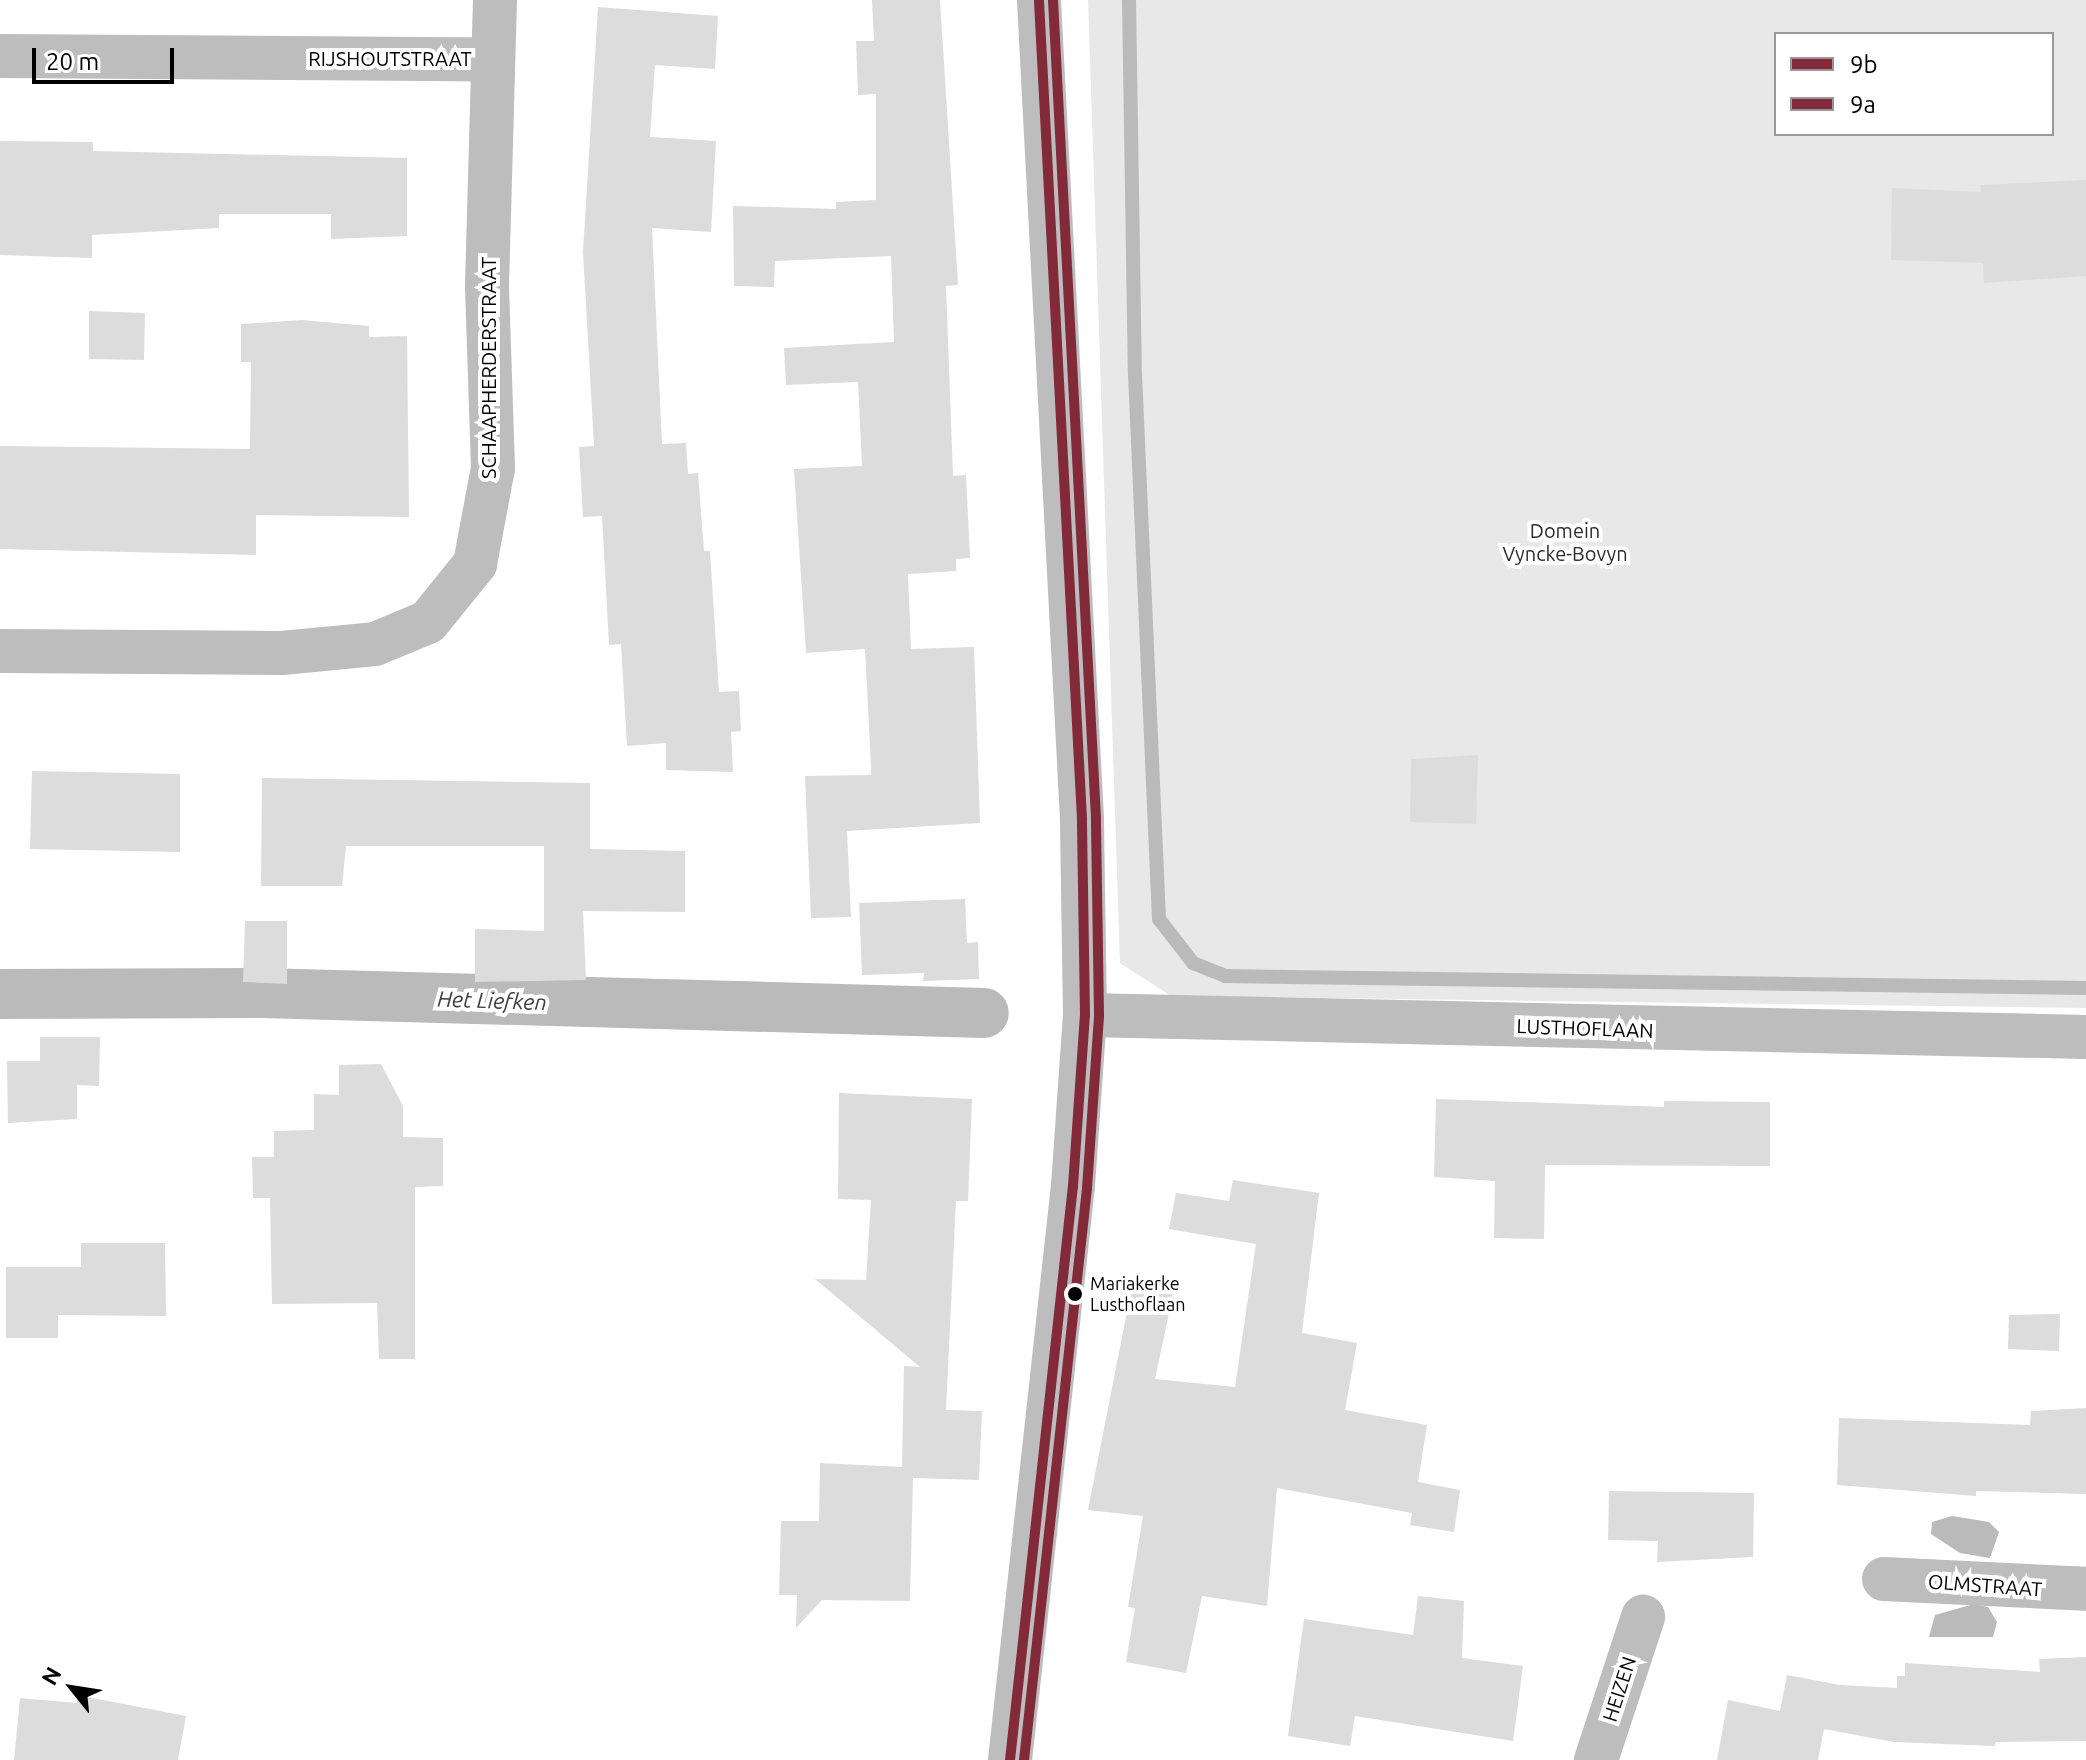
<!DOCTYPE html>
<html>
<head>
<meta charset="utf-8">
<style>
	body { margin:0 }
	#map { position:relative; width:2086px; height:1760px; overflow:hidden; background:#fff; font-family:Ubuntu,sans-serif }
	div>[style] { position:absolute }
	.green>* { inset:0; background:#e8e8e8 }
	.water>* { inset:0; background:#bababa }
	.stream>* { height:14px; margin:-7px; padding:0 7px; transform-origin:7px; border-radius:7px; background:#bababa }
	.canal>* { height:50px; margin:-25px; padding:0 25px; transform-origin:25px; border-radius:25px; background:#bababa }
	.building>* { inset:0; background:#dcdcdc }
	.minor>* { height:44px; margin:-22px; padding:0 22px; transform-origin:22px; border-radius:22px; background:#bdbdbd }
	.bus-1>* { height:10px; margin:-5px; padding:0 5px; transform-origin:5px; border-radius:5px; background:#822a3a }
	.bus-2>* { height:10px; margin:-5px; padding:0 5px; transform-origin:5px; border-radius:5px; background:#822a3a }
	.dots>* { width:22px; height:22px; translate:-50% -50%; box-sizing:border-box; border:4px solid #fff; border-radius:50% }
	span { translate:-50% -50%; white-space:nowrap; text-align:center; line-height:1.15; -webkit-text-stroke:8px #fff; paint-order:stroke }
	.bus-label { font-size:18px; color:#000 }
	.left { translate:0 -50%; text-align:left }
	.street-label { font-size:20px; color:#000 }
	.park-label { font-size:20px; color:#2d2d2d }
	.water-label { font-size:22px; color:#3e3e3e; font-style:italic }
	.legend { position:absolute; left:1774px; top:32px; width:280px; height:104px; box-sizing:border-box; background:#fff; border:2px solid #999; margin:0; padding:10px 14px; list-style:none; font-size:24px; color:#000 }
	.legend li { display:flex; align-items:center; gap:16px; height:40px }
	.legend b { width:40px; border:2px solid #999 }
	.north { position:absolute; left:32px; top:1648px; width:80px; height:80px; -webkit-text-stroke:6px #fff; paint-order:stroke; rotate:300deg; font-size:22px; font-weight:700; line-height:32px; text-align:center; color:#000 }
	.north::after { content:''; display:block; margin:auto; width:28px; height:36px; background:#000; clip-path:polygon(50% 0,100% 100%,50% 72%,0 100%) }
	.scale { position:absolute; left:32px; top:48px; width:142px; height:36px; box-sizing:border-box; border:4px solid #000; border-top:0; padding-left:10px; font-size:24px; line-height:28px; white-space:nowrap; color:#000; -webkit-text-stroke:6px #fff; paint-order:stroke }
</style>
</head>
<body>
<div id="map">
	<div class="green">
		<i style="clip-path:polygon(evenodd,1088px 0,2086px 0,2086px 1008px,1171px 996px,1120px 963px,1088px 0,1776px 34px,2052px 34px,2052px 134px,1776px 134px,1776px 34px)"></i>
	</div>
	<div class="water">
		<i style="clip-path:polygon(1952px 1516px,1989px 1522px,1999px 1532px,1990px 1558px,1960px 1553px,1931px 1534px,1932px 1522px)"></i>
		<i style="clip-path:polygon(1974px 1604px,1988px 1607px,1997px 1622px,1993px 1637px,1929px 1637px,1935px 1615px)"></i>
	</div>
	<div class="stream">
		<i style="left:1129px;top:0;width:374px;rotate:89.1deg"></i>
		<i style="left:1135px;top:374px;width:546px;rotate:87.48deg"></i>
		<i style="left:1159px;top:919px;width:56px;rotate:52.3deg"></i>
		<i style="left:1193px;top:963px;width:35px;rotate:22deg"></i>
		<i style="left:1225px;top:976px;width:861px;rotate:0.8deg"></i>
	</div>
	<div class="canal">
		<i style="left:0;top:994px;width:261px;rotate:-0.2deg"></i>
		<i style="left:261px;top:993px;width:723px;rotate:1.58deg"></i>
	</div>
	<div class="building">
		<i style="clip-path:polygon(872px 0,940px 0,958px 285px,946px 286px,953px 476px,966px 475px,970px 558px,956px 559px,956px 571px,908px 574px,911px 649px,974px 647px,980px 823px,847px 831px,851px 917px,811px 918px,805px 776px,871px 775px,871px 766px,865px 649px,806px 653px,794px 469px,862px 466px,858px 382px,786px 385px,784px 348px,894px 342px,891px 256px,775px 261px,774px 287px,734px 286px,733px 206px,836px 209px,836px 202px,876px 200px,876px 94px,858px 95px,856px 41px,874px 41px)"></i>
		<i style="clip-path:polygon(598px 7px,718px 16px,715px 69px,655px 65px,650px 137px,716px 141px,711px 232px,652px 228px,662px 444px,686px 443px,688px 474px,698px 473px,704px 551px,710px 551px,719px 692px,739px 691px,741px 731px,731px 732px,733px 772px,666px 770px,666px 743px,627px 746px,621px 644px,609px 645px,602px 516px,583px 517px,579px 447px,594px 446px,583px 252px)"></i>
		<i style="clip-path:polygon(0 141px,93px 142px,93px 151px,407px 158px,407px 236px,331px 239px,331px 214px,219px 214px,219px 228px,92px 235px,92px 258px,0 255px)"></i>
		<i style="clip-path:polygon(2086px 180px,2086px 276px,1984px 283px,1983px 263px,1891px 260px,1892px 188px,1981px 192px,1980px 185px)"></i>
		<i style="clip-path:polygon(89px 311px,145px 313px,144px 360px,89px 359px)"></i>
		<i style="clip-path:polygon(302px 320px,369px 326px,369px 337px,407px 336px,409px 517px,256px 515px,256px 555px,0 549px,0 446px,250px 449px,251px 362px,241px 362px,241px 324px)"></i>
		<i style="clip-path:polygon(1478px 755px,1476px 824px,1410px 822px,1411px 759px)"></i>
		<i style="clip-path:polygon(32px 771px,180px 774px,180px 852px,30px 849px)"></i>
		<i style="clip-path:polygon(262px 778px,590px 783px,590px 849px,685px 851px,685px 912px,583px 911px,586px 980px,475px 982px,475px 929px,544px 931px,544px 846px,346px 846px,342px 886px,261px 886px)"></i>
		<i style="clip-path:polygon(965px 899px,967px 943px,978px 942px,979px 979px,923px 981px,924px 973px,862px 975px,859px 903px)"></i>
		<i style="clip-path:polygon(245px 921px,287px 921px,287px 984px,243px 982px)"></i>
		<i style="clip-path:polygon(40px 1037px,100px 1037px,99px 1086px,77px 1085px,77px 1119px,8px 1123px,7px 1061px,40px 1061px)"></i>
		<i style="clip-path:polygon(381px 1064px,403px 1106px,403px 1137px,443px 1138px,443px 1186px,415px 1187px,415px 1359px,379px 1359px,377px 1303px,272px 1304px,270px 1198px,253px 1198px,252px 1157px,274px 1157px,274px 1131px,314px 1130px,314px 1094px,339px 1095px,339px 1065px)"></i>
		<i style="clip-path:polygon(839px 1093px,972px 1099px,968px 1201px,956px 1201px,946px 1410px,982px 1411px,979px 1480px,913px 1478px,910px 1601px,822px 1600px,796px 1628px,797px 1595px,779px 1595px,781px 1521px,819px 1521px,820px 1463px,902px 1467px,904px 1366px,920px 1367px,815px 1279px,866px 1280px,871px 1200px,838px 1199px)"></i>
		<i style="clip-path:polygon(1436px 1099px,1664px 1107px,1664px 1101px,1770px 1102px,1770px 1166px,1545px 1165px,1544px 1239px,1494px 1238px,1495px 1181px,1434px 1177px)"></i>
		<i style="clip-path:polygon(1233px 1180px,1319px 1193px,1302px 1333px,1357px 1343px,1345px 1410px,1427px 1425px,1418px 1482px,1460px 1490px,1454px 1532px,1410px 1525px,1412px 1513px,1277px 1488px,1267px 1606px,1202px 1596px,1186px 1673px,1126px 1662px,1135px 1608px,1128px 1607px,1143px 1516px,1088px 1510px,1134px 1276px,1175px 1285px,1155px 1379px,1235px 1387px,1256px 1244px,1169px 1229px,1176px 1193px,1229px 1201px)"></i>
		<i style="clip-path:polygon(81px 1243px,165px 1243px,166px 1316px,58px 1315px,58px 1338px,6px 1338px,6px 1267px,81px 1267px)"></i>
		<i style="clip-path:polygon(2060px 1314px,2059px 1351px,2008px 1349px,2009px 1315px)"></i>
		<i style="clip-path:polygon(2086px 1408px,2086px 1494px,1976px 1491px,1976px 1496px,1837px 1485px,1839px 1418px,2030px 1425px,2031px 1411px)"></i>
		<i style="clip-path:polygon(1609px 1491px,1754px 1493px,1753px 1557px,1657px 1562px,1658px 1541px,1608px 1540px)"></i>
		<i style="clip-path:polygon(1418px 1596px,1464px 1601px,1462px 1658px,1523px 1666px,1513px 1741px,1355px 1716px,1350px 1746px,1288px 1736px,1304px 1619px,1413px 1635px)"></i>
		<i style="clip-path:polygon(2086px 1657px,2086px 1741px,1995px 1742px,1995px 1746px,1894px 1742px,1824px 1729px,1818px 1760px,1717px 1760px,1728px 1700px,1780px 1711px,1787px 1675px,1840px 1685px,1897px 1688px,1897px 1676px,1905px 1676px,1905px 1663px,2040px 1672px,2039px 1659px)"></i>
		<i style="clip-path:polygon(77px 1695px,186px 1716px,178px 1760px,14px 1760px,20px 1698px,77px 1703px)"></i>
	</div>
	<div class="minor">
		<i style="left:0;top:56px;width:491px;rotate:0.4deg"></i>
		<i style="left:0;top:651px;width:282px;rotate:0.4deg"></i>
		<i style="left:282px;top:653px;width:93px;rotate:-5.5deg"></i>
		<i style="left:375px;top:644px;width:57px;rotate:-22.5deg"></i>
		<i style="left:428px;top:622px;width:75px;rotate:-51deg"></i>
		<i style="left:475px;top:564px;width:98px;rotate:-79.4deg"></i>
		<i style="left:493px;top:468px;width:182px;rotate:-91.9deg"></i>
		<i style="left:487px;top:286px;width:286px;rotate:-88.4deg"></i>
		<i style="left:1085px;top:1015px;width:1001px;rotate:1.26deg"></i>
		<i style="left:1884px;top:1579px;width:202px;rotate:2.8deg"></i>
		<i style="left:1010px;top:1760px;width:577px;rotate:-83.74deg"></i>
		<i style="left:1073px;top:1186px;width:171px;rotate:-86deg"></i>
		<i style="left:1085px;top:1015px;width:196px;rotate:-90.9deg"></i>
		<i style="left:1082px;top:819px;width:820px;rotate:-93.01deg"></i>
		<i style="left:1596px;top:1760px;width:151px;rotate:-71.8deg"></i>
	</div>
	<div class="bus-1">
		<i style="left:1010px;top:1760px;width:577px;rotate:-83.74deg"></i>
		<i style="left:1073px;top:1186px;width:171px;rotate:-86deg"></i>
		<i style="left:1085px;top:1015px;width:196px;rotate:-90.9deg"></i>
		<i style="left:1082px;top:819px;width:820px;rotate:-93.01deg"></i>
	</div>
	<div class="bus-2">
		<i style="left:1024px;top:1760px;width:575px;rotate:-83.71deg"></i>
		<i style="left:1087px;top:1188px;width:173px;rotate:-86deg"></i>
		<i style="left:1099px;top:1015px;width:197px;rotate:-90.9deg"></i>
		<i style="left:1096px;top:818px;width:819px;rotate:-93.01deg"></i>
	</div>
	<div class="dots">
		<i style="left:1075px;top:1294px;background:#000"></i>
	</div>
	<div class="bus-label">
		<span class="left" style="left:1090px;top:1294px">Mariakerke<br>Lusthoflaan</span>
	</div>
	<div class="street-label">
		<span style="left:390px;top:58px">RIJSHOUTSTRAAT</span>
		<span style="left:488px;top:368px;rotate:-90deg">SCHAAPHERDERSTRAAT</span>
		<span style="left:1585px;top:1028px;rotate:2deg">LUSTHOFLAAN</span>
		<span style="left:1985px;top:1585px;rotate:4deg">OLMSTRAAT</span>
		<span style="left:1619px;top:1689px;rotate:-72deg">HEIZEN</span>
	</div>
	<div class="park-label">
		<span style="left:1565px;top:542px">Domein<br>Vyncke-Bovyn</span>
	</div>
	<div class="water-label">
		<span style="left:492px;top:1000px;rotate:2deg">Het Liefken</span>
	</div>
	<ul class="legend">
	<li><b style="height:10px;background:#822a3a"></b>9b</li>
	<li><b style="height:10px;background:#822a3a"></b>9a</li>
	</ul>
	<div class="north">N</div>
	<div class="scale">20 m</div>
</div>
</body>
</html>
